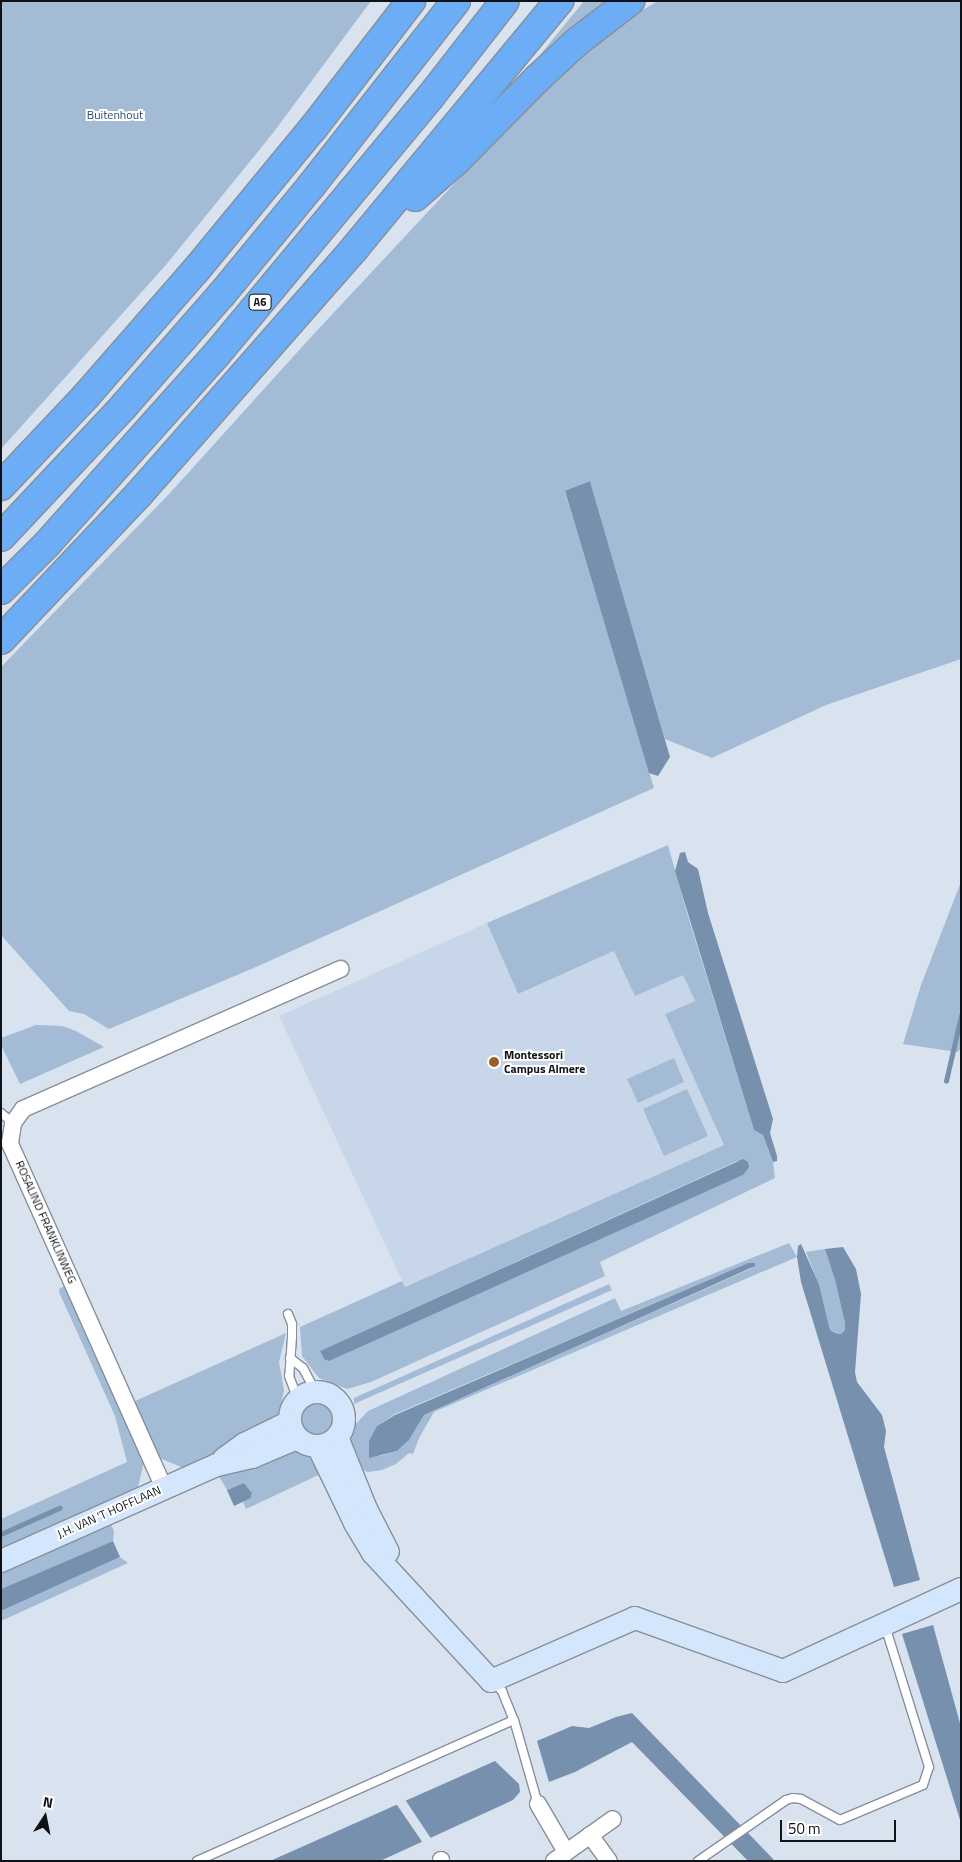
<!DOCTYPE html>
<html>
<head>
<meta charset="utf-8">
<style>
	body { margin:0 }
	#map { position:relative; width:962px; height:1862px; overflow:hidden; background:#d8e3ef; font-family:"Titillium Web",sans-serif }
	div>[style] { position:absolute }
	.built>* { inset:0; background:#c7d7e9 }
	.green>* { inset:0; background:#a4bbd5 }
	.round { border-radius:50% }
	.water>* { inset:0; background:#7690ad }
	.pier>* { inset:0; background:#d8e3ef }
	.stream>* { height:4.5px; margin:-2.25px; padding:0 2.25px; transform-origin:2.25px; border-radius:2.25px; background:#7690ad }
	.roads { filter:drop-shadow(1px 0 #868f9b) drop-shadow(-1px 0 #868f9b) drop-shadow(0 1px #868f9b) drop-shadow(0 -1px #868f9b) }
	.lane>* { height:8px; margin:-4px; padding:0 4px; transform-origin:4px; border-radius:4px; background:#fff }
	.street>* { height:16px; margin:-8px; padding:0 8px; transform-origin:8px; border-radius:8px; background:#fff }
	.secondary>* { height:22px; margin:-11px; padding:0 11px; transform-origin:11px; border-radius:11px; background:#d3e6fc }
	.secondary>.ring { margin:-11px; padding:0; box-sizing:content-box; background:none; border:22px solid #d3e6fc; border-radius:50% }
	.highway>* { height:28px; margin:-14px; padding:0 14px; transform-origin:14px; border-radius:14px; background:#6cadf5 }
	.dots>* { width:14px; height:14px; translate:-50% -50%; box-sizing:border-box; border:2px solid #fff; border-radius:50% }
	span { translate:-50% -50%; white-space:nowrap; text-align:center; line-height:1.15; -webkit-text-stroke:4px #fff; paint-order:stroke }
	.shield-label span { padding:1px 4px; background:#fff; border:1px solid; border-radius:4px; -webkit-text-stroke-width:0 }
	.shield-label { font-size:11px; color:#0e1115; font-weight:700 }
	.park-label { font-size:12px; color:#244b74 }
	.poi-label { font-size:12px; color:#0e1115; font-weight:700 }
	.left { translate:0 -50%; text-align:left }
	.street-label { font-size:12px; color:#0e1115 }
	.frame { position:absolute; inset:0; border:2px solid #0e1115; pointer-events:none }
	.north { position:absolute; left:20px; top:1792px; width:50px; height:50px; -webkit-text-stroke:4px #fff; paint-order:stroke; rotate:11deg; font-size:14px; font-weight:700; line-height:20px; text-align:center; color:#0e1115 }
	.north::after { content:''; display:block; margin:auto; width:18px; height:22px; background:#0e1115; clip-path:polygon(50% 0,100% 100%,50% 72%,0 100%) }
	.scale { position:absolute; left:780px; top:1820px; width:116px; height:22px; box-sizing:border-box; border:2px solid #0e1115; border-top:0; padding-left:6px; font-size:15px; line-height:18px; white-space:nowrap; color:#0e1115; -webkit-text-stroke:4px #fff; paint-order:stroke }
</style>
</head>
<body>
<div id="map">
	<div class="built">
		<i style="clip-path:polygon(487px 923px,518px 994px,615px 951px,683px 974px,695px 1001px,665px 1014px,724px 1145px,405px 1287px,279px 1016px)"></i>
	</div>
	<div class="green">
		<i style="clip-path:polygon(1px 1px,371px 1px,273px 133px,165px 266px,1px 449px)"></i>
		<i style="clip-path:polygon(584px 1px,615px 1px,491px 115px)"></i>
		<i style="clip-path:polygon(658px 1px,961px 1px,961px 659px,826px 705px,712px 758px,665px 739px,590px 481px,565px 492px,654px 788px,256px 967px,109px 1029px,84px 1014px,69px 1011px,1px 935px,1px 667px,170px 493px,311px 337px,467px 170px,537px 88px,634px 15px)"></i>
		<i style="clip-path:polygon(evenodd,668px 845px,687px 913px,754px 1130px,763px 1135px,773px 1162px,775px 1178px,600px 1262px,605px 1276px,371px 1382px,347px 1389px,319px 1378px,302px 1356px,300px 1327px,402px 1281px,405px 1287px,724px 1145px,665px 1014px,695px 1001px,683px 975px,635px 996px,614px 951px,518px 994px,487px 923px,668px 845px,737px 1161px,743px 1175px,324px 1359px,320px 1351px,737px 1161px)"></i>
		<i style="clip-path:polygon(961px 882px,961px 1049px,957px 1052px,903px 1044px,921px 985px)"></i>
		<i style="clip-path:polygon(36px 1025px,62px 1026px,76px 1031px,104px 1047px,20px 1084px,1px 1045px,1px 1038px)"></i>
		<i style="clip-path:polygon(674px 1058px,684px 1082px,638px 1103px,627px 1079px)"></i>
		<i style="clip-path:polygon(687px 1089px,708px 1136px,664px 1156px,643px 1109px)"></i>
		<i style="clip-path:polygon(evenodd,789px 1243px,797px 1257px,434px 1412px,419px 1438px,413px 1454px,409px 1453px,396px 1464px,382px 1470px,368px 1472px,360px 1469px,348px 1441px,353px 1427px,368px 1411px,615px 1298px,621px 1311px,789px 1243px,748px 1263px,752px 1268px,424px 1415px,409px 1440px,397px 1451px,380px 1456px,377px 1426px,395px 1414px,748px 1263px)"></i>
		<i style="clip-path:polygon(825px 1249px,835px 1280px,845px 1323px,845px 1330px,841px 1334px,830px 1330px,819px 1284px,806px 1252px)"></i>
		<i style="clip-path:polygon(609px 1284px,612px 1290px,354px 1404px,354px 1398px)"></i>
		<i style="clip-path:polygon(65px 1286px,144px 1462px,137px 1491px,1px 1552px,1px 1519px,127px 1462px,115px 1416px,59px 1292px,60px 1288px)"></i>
		<i style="clip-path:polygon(286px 1333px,279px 1362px,284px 1390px,280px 1411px,276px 1417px,213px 1456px,186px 1469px,157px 1457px,133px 1402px)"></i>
		<i class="round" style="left:300px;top:1403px;width:34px;height:34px"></i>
		<i style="clip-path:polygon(294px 1451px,309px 1456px,325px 1472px,246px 1509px,243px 1502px,251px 1498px,252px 1493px,244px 1483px,227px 1490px,217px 1473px)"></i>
		<i style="clip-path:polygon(109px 1520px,114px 1531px,113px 1541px,1px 1589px,1px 1569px)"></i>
		<i style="clip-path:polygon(120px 1557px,128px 1563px,1px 1621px,1px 1611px)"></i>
	</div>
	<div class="water">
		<i style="clip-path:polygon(590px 481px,670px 757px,658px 776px,649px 773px,565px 491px)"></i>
		<i style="clip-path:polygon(685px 852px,688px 862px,698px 869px,708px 913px,773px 1119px,770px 1133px,777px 1156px,777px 1161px,773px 1162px,763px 1135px,754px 1130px,678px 881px,675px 871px,680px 853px)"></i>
		<i style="clip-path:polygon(743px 1159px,748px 1162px,749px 1167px,743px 1175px,329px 1361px,324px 1359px,320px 1351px)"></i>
		<i style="clip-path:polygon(801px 1244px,819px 1284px,830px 1330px,836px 1333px,841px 1334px,845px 1330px,845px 1323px,835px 1280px,825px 1249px,843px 1247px,856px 1269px,861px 1294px,855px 1372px,857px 1382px,882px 1415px,886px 1431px,884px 1447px,920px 1580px,894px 1587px,801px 1282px,797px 1257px,798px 1246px)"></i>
		<i style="clip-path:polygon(748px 1263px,755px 1263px,755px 1266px,424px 1415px,409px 1440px,397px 1451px,369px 1458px,369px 1441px,377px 1426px,395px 1415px)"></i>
		<i style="clip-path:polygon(244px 1483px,252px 1493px,251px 1498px,234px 1506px,227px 1490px)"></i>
		<i style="clip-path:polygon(113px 1541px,120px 1557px,1px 1611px,1px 1589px)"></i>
		<i style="clip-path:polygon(933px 1625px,961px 1727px,961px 1823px,902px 1634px)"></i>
		<i style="clip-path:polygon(632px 1713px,775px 1861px,748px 1861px,632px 1742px,575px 1772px,549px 1782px,537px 1741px,572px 1726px,589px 1728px,616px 1717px)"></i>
		<i style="clip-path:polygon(495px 1761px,519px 1784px,520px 1792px,513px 1800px,380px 1861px,270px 1861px)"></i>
	</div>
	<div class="pier">
		<i style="clip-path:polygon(404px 1798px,432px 1840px,423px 1843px,395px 1802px)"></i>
	</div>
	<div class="stream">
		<i style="left:946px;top:1081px;width:67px;rotate:-77deg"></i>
		<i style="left:1px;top:1534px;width:64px;rotate:-24.1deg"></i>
	</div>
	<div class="roads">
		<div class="lane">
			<i style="left:1px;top:1113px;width:16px;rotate:40deg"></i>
			<i style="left:288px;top:1314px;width:11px;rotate:68deg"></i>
			<i style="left:292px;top:1324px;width:13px;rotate:90deg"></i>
			<i style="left:292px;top:1337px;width:39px;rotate:94deg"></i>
			<i style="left:289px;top:1376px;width:26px;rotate:69deg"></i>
			<i style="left:290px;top:1358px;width:16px;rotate:38deg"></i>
			<i style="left:303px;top:1368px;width:27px;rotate:62deg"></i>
			<i style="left:493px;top:1682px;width:13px;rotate:45deg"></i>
			<i style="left:502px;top:1691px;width:31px;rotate:68deg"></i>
			<i style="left:514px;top:1720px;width:87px;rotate:74.1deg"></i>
			<i style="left:197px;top:1861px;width:347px;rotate:-24deg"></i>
			<i style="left:698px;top:1861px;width:107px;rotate:-34.7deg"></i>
			<i style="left:786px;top:1800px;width:7px;rotate:-16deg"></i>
			<i style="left:793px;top:1798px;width:8px;rotate:7deg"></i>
			<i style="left:801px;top:1799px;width:44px;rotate:28.3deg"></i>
			<i style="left:840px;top:1820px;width:90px;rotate:-22.9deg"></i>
			<i style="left:923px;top:1785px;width:19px;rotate:-72deg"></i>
			<i style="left:929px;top:1767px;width:148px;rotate:-107.3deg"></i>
		</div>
		<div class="street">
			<i style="left:164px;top:1488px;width:378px;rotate:-114.1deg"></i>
			<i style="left:10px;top:1143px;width:20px;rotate:-81deg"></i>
			<i style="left:13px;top:1123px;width:17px;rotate:-54deg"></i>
			<i style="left:23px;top:1109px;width:347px;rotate:-23.8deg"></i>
			<i style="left:538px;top:1804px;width:56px;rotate:59.7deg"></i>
			<i style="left:590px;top:1835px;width:32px;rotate:54deg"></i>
			<i style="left:441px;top:1860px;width:1px;rotate:90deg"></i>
			<i style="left:554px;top:1861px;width:72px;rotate:-35.4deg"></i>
		</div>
		<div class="secondary">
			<i class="ring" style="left:290px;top:1392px;width:32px;height:32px"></i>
			<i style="left:337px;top:1437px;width:78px;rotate:68.1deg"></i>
			<i style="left:366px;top:1509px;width:48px;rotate:62.9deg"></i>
			<i style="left:318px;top:1446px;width:85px;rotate:64.3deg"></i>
			<i style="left:355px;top:1523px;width:35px;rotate:59deg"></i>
			<i style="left:373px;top:1553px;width:174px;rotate:47.3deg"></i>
			<i style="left:491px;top:1681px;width:157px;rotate:-23.6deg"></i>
			<i style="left:635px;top:1618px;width:157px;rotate:19.7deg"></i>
			<i style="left:783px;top:1671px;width:196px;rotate:-24.7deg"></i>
			<i style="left:224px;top:1459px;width:26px;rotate:-36deg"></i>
			<i style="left:245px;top:1444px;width:50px;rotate:-26.1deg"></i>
			<i style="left:1px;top:1561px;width:236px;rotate:-24deg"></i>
			<i style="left:217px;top:1465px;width:36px;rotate:-13deg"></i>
			<i style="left:252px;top:1457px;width:49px;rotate:-22.9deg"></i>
		</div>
		<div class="highway">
			<i style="left:415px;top:197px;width:56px;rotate:-41.4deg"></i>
			<i style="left:457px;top:160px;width:115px;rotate:-45.4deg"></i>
			<i style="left:538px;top:78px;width:54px;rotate:-42.8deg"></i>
			<i style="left:578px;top:41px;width:66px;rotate:-37.6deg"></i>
			<i style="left:1px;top:486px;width:124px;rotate:-46.6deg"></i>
			<i style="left:86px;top:396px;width:167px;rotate:-48.9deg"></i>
			<i style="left:196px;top:270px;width:185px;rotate:-50.5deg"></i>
			<i style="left:314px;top:127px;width:159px;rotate:-52.4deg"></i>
			<i style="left:1px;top:537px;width:178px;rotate:-46.8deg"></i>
			<i style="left:123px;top:407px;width:150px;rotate:-48.8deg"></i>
			<i style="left:222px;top:294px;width:140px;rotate:-50.5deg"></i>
			<i style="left:311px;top:186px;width:235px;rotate:-51.9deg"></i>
			<i style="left:1px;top:590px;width:65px;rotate:-45deg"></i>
			<i style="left:47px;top:544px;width:254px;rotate:-48.2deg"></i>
			<i style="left:216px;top:355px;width:337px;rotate:-50.3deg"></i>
			<i style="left:431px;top:96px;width:120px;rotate:-52.1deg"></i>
			<i style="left:1px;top:640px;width:201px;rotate:-46.6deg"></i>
			<i style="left:139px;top:494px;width:326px;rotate:-48.7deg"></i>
			<i style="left:354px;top:249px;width:322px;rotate:-50.4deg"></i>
		</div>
	</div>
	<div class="dots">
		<i style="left:494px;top:1062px;background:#9d5d27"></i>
	</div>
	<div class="shield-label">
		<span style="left:260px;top:302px">A6</span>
	</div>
	<div class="park-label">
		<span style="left:115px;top:115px">Buitenhout</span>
	</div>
	<div class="poi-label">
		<span class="left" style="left:504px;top:1062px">Montessori<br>Campus Almere</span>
	</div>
	<div class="street-label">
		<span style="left:46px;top:1222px;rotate:66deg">ROSALIND FRANKLINWEG</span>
		<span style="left:109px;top:1512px;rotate:-24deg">J.H. VAN 'T HOFFLAAN</span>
	</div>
	<div class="frame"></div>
	<div class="north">N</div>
	<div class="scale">50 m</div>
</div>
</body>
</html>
